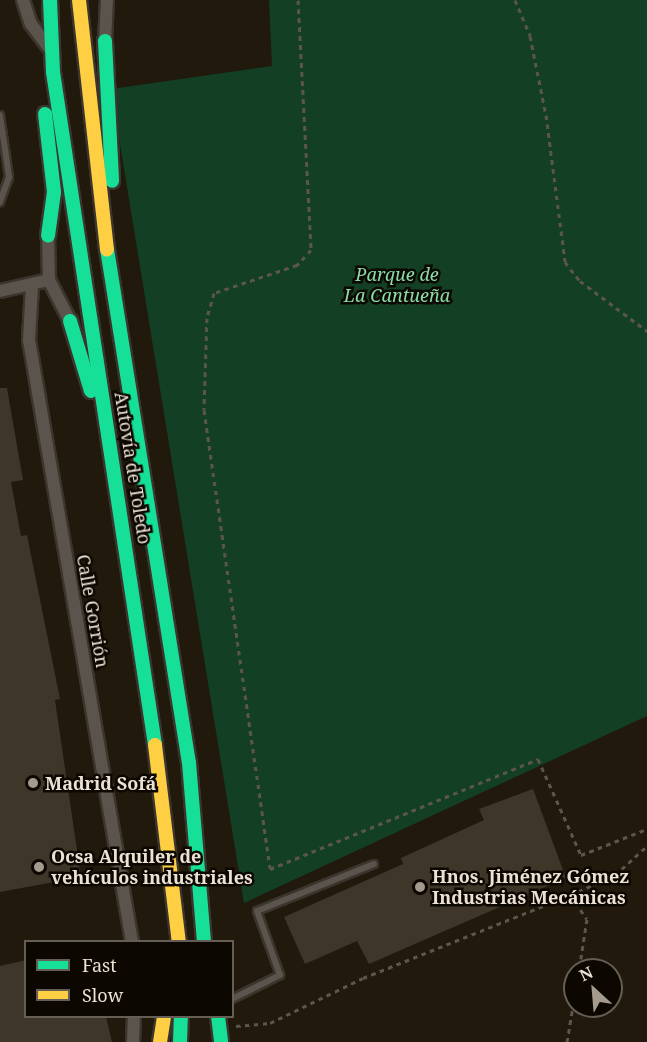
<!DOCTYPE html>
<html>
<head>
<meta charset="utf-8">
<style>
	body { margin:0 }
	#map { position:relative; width:647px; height:1042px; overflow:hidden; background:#20190c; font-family:"Noto Serif",serif }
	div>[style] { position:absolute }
	.green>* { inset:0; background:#133f25 }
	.building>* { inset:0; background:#3e3628 }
	.path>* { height:3px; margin-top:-1.5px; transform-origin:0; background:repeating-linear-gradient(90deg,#5c554d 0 4.5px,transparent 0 9px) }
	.roads { filter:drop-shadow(2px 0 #3b352e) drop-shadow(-2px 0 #3b352e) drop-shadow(0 2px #3b352e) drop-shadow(0 -2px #3b352e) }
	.lane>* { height:6px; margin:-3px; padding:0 3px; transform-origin:3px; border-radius:3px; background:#5b544c }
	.street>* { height:12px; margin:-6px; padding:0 6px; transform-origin:6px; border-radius:6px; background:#5b544c }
	.fast>* { height:14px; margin:-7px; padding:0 7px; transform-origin:7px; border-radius:7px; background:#16e098 }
	.slow>* { height:14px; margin:-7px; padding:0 7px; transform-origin:7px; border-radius:7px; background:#ffcf43 }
	.dots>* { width:16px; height:16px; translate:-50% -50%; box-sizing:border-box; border:3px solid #0c0701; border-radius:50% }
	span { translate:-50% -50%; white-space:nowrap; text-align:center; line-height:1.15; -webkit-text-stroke:5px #0c0701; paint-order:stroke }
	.park-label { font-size:18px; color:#88dda7; font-style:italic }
	.street-label { font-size:18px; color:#ebe1d4 }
	.poi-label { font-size:18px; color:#ebe1d4; font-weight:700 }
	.left { translate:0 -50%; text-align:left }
	.legend { position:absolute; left:24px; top:940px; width:210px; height:78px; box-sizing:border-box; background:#0c0701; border:2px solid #655e55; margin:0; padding:8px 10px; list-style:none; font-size:18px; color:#ebe1d4 }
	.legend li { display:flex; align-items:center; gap:12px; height:30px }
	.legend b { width:30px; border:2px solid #655e55 }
	.north { position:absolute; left:563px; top:958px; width:60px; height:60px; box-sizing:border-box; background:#0c0701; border:2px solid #655e55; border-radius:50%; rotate:334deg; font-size:16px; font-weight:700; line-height:24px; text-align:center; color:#ebe1d4 }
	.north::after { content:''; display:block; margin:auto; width:21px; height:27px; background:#a49b8e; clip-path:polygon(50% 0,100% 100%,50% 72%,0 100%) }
</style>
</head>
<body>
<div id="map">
	<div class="green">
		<i style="clip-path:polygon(269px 0,647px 0,647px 716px,244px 903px,111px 89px,272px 66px)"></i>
	</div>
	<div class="building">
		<i style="clip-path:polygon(0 388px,7px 388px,23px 480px,11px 482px,18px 520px,21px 536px,27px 535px,60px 699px,55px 700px,81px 877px,0 892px)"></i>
		<i style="clip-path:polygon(533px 789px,566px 878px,369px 964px,357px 941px,305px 964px,284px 917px,403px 864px,401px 858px,484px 820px,479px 809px)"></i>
		<i style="clip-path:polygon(26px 960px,26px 1017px,106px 1017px,112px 1042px,0 1042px,0 966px)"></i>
	</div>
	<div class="path">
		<i style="left:298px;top:0;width:250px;rotate:87deg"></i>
		<i style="left:311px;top:250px;width:21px;rotate:133deg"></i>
		<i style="left:297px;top:265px;width:88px;rotate:161.4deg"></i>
		<i style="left:214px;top:293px;width:26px;rotate:106deg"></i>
		<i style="left:207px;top:318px;width:92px;rotate:91.9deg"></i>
		<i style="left:204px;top:410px;width:464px;rotate:81.8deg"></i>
		<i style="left:270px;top:869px;width:290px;rotate:-22.3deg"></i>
		<i style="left:538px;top:759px;width:105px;rotate:65.9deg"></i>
		<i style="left:581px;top:855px;width:71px;rotate:-21.5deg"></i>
		<i style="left:515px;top:0;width:39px;rotate:67deg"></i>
		<i style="left:530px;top:36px;width:81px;rotate:78.6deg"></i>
		<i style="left:546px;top:115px;width:148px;rotate:82.6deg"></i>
		<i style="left:565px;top:262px;width:24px;rotate:52deg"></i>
		<i style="left:580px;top:281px;width:84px;rotate:36.7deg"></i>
		<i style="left:570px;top:895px;width:29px;rotate:55deg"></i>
		<i style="left:587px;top:919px;width:52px;rotate:98.9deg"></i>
		<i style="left:236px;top:1026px;width:34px;rotate:-5deg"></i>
		<i style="left:270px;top:1023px;width:103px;rotate:-25.8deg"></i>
		<i style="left:363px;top:978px;width:223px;rotate:-21.8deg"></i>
		<i style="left:570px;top:895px;width:49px;rotate:-24deg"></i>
		<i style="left:615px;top:875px;width:43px;rotate:-42.2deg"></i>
		<i style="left:567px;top:1042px;width:49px;rotate:-80.5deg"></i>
	</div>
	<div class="roads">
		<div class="lane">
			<i style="left:0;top:115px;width:63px;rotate:81.7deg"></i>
			<i style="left:9px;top:177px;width:27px;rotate:110deg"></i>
			<i style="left:232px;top:999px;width:54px;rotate:-26.6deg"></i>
			<i style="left:280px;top:975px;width:68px;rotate:-109.8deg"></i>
			<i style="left:257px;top:911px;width:126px;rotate:-21.9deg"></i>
		</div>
		<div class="street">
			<i style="left:23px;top:0;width:25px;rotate:72deg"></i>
			<i style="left:31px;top:24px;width:30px;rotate:53deg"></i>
			<i style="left:105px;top:41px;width:41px;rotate:-87.2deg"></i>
			<i style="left:48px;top:236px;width:44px;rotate:88.7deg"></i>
			<i style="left:49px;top:280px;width:46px;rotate:62.9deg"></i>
			<i style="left:32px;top:286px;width:54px;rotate:93.2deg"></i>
			<i style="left:29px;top:340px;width:611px;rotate:80.29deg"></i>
			<i style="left:0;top:291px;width:50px;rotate:-12.7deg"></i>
			<i style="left:133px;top:1042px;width:26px;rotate:-88deg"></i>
		</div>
		<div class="fast">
			<i style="left:50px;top:0;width:72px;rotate:87.6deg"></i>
			<i style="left:53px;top:72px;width:681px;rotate:81.38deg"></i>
			<i style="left:105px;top:41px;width:140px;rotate:87.1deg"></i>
			<i style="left:45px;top:114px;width:79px;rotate:83.4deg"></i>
			<i style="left:54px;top:192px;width:44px;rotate:97.8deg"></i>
			<i style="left:107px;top:249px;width:520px;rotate:80.94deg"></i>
			<i style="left:189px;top:763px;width:180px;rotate:85.2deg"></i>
			<i style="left:70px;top:321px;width:73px;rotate:73.3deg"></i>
			<i style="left:218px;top:1016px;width:26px;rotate:83deg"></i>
			<i style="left:180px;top:1042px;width:26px;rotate:-88deg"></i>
		</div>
		<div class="slow">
			<i style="left:79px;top:0;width:251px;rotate:83.6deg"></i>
			<i style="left:155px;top:745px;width:198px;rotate:83.1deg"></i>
			<i style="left:160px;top:1042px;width:26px;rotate:-81deg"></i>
		</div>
	</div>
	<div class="dots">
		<i style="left:33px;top:783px;background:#a49b8e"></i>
		<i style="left:39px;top:867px;background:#a49b8e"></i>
		<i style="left:420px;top:887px;background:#a49b8e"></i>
	</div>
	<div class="park-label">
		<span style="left:397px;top:285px">Parque de<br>La Cantueña</span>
	</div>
	<div class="street-label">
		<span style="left:133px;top:468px;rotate:81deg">Autovía de Toledo</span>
		<span style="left:93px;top:611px;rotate:80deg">Calle Gorrión</span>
	</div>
	<div class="poi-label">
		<span class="left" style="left:45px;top:783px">Madrid Sofá</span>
		<span class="left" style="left:51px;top:867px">Ocsa Alquiler de<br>vehículos industriales</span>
		<span class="left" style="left:432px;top:887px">Hnos. Jiménez Gómez<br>Industrias Mecánicas</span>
	</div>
	<ul class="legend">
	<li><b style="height:8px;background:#16e098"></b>Fast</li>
	<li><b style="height:8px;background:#ffcf43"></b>Slow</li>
	</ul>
	<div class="north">N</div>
</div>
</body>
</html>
